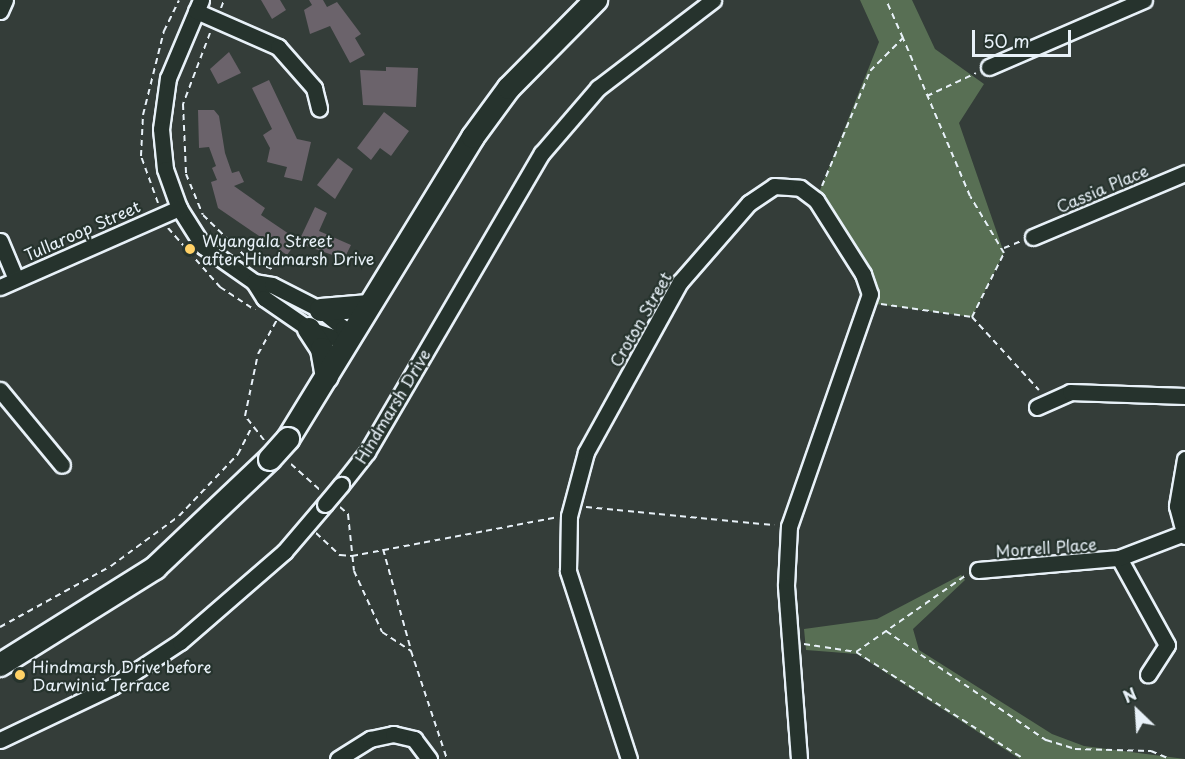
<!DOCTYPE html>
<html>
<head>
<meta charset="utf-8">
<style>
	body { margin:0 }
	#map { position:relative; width:1185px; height:759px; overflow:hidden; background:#343d39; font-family:"Playpen Sans",sans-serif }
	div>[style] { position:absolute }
	.green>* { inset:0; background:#586f54 }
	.building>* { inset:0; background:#6b636b }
	.path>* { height:2px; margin-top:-1px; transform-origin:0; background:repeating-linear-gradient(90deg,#e8f1f8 0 6px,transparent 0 10.5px) }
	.roads { filter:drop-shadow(2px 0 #e8f1f8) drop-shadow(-2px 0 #e8f1f8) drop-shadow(0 2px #e8f1f8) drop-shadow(0 -2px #e8f1f8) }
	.street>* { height:15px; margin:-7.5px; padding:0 7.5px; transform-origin:7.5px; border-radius:7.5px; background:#26332d }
	.secondary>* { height:22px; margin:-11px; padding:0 11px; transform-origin:11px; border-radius:11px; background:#26332d }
	.bridges { filter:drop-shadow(2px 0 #e8f1f8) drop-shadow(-2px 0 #e8f1f8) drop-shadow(0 2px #e8f1f8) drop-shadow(0 -2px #e8f1f8) }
	.street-bridge>* { height:15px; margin:-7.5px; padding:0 7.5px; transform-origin:7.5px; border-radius:7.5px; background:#26332d }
	.secondary-bridge>* { height:22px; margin:-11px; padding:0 11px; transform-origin:11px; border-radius:11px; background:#26332d }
	.dots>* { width:16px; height:16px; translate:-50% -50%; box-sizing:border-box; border:3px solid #26332d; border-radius:50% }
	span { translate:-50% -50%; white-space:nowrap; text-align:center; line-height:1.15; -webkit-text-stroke:4.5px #26332d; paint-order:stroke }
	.street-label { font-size:16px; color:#e8f1f8 }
	.poi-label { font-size:16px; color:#e8f1f8 }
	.left { translate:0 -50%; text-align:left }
	.north { position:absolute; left:1107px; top:681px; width:60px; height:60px; -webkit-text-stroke:4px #26332d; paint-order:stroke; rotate:335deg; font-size:16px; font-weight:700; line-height:24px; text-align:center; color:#e8f1f8 }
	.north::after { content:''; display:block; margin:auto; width:21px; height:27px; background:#e8f1f8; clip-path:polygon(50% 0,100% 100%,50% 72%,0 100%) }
	.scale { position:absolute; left:972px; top:30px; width:99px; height:27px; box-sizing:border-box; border:3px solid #e8f1f8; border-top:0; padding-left:8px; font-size:18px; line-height:21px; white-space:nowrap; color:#e8f1f8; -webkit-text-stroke:4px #26332d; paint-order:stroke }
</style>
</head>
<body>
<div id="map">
	<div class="green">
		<i style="clip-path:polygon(860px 0,912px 0,935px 49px,984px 84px,959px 123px,1004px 253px,972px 317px,869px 303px,816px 200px,879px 42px)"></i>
		<i style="clip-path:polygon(961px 575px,965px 580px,913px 629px,919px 650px,1052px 734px,1084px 746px,1185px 759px,1020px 759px,857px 654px,806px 650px,804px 629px,877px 619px)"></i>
	</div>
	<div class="building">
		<i style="clip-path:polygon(261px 0,280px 0,286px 10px,272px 19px)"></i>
		<i style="clip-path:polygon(309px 0,323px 0,327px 7px,337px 2px,361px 34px,355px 38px,365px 55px,350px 63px,330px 26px,310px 34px,304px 10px,312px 5px)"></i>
		<i style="clip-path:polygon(229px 52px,241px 73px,218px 84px,210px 69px)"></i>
		<i style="clip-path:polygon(386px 67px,418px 68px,416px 107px,363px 105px,360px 70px,386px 71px)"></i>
		<i style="clip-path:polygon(269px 80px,297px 139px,311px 142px,302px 181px,284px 177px,287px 167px,267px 162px,270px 148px,263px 135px,272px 129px,252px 88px)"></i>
		<i style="clip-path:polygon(198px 110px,214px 110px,219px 116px,225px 153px,232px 173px,239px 171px,244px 182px,234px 186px,265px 208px,261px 215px,298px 240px,287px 255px,218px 208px,211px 182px,217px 180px,212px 168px,216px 166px,209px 147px,199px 148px)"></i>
		<i style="clip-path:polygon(384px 112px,409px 131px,391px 156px,380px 148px,371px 160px,357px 148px)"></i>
		<i style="clip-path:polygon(338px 158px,353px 169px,335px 199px,317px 185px)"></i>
		<i style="clip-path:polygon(315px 207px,327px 213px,319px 231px,351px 245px,344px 259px,298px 243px)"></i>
	</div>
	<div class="path">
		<i style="left:221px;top:8px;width:9px;rotate:-69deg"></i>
		<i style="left:210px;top:33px;width:76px;rotate:110.8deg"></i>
		<i style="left:183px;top:104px;width:70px;rotate:87.5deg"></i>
		<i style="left:186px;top:174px;width:44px;rotate:67.5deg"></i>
		<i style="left:203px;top:215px;width:62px;rotate:44.3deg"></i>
		<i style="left:247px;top:258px;width:30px;rotate:24deg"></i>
		<i style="left:927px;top:96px;width:54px;rotate:-25.1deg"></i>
		<i style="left:822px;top:186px;width:125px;rotate:-67.3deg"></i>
		<i style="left:870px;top:71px;width:47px;rotate:-45deg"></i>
		<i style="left:903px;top:38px;width:42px;rotate:-114.1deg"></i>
		<i style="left:158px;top:203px;width:50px;rotate:-109.9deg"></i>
		<i style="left:141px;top:156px;width:41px;rotate:-87.2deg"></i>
		<i style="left:143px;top:115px;width:87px;rotate:-76deg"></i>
		<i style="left:164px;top:31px;width:34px;rotate:-64deg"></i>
		<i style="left:168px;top:228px;width:79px;rotate:48.6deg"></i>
		<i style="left:220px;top:287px;width:42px;rotate:33.3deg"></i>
		<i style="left:1004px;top:248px;width:18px;rotate:-22deg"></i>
		<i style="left:881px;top:304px;width:92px;rotate:8.1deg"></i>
		<i style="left:972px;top:317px;width:72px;rotate:-63.4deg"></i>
		<i style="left:1004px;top:253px;width:66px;rotate:-120.8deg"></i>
		<i style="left:970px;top:196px;width:172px;rotate:-113deg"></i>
		<i style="left:972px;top:317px;width:99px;rotate:47.5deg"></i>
		<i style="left:264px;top:440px;width:31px;rotate:-128deg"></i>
		<i style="left:245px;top:416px;width:63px;rotate:-78.2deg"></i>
		<i style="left:258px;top:354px;width:38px;rotate:-61deg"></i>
		<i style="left:291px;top:464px;width:39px;rotate:42deg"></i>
		<i style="left:340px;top:507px;width:11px;rotate:41deg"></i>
		<i style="left:348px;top:514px;width:57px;rotate:84deg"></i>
		<i style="left:354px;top:571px;width:67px;rotate:65.3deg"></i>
		<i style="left:382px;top:632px;width:35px;rotate:33deg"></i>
		<i style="left:411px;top:651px;width:114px;rotate:71.6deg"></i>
		<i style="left:586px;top:507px;width:189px;rotate:5.5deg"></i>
		<i style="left:316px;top:533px;width:33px;rotate:43deg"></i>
		<i style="left:340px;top:555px;width:12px;rotate:5deg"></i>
		<i style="left:352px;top:556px;width:206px;rotate:-10.7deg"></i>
		<i style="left:383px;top:549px;width:105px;rotate:74.5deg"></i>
		<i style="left:0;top:627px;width:127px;rotate:-28.8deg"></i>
		<i style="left:111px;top:566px;width:84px;rotate:-36.3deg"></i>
		<i style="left:179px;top:516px;width:86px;rotate:-46.4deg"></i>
		<i style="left:238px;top:454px;width:27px;rotate:-63deg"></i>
		<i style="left:886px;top:631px;width:194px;rotate:34.3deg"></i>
		<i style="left:1046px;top:740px;width:30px;rotate:17deg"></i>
		<i style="left:1075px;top:749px;width:76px;rotate:1.5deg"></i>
		<i style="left:1151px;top:751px;width:21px;rotate:23deg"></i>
		<i style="left:804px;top:644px;width:53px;rotate:8.7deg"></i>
		<i style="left:856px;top:652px;width:199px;rotate:32.5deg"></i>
		<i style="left:856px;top:652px;width:133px;rotate:-34.9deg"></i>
	</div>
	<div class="roads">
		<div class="street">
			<i style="left:201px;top:0;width:85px;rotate:112.9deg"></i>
			<i style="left:168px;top:78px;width:51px;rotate:97.8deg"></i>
			<i style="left:161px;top:129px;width:40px;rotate:84.3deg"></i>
			<i style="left:165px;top:169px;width:41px;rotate:70.3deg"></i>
			<i style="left:179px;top:208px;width:45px;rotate:57.7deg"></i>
			<i style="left:203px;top:246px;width:62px;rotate:35.2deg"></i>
			<i style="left:254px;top:282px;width:19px;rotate:58deg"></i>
			<i style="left:264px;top:298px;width:55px;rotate:34.6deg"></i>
			<i style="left:309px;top:329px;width:41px;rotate:18.4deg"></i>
			<i style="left:0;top:11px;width:12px;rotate:-66deg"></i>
			<i style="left:196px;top:11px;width:90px;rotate:23.7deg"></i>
			<i style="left:278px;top:47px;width:55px;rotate:48.7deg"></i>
			<i style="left:314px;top:88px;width:21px;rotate:76deg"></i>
			<i style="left:989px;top:67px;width:169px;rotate:-23.4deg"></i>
			<i style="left:1033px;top:237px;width:165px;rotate:-22.8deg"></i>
			<i style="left:0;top:241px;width:41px;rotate:67.2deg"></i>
			<i style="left:254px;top:282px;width:18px;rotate:9deg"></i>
			<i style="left:272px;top:285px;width:55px;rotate:27deg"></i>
			<i style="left:321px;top:310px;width:28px;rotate:39deg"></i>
			<i style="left:343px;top:328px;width:15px;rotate:70deg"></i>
			<i style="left:0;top:287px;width:196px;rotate:-23.8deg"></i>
			<i style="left:0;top:390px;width:97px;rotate:50.4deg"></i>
			<i style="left:1037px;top:407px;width:36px;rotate:-24deg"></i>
			<i style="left:1070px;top:392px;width:115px;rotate:2deg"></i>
			<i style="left:1185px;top:459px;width:48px;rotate:99.7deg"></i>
			<i style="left:1177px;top:506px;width:31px;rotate:75deg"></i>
			<i style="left:341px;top:485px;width:42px;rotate:-51.8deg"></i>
			<i style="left:367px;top:452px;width:346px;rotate:-59.7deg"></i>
			<i style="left:542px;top:153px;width:86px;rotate:-49.3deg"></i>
			<i style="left:598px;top:88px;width:145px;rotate:-37.4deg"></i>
			<i style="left:1119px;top:558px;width:99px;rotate:61.1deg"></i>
			<i style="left:1167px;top:645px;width:35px;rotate:123deg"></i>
			<i style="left:978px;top:570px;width:142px;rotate:-4.9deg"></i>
			<i style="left:1119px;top:558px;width:70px;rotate:-21deg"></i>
			<i style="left:0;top:740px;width:125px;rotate:-25.5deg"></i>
			<i style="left:113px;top:686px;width:80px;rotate:-33.3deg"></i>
			<i style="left:180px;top:642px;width:138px;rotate:-40.9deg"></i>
			<i style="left:284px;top:552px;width:63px;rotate:-49.5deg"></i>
			<i style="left:338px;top:759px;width:38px;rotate:-32deg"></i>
			<i style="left:370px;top:739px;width:24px;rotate:-12deg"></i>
			<i style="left:393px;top:734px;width:22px;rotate:13deg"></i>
			<i style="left:414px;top:739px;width:25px;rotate:53deg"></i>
			<i style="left:629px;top:759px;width:198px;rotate:-108deg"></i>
			<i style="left:568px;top:571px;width:55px;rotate:-89deg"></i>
			<i style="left:569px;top:516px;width:66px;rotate:-75.1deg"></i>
			<i style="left:586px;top:452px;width:194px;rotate:-61.1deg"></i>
			<i style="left:680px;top:282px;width:105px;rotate:-48.9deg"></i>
			<i style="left:749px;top:203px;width:30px;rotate:-34deg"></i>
			<i style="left:774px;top:186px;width:26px;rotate:4deg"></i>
			<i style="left:800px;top:188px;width:20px;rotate:37deg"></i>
			<i style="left:816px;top:200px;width:88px;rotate:57.6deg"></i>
			<i style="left:863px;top:274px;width:21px;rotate:71deg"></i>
			<i style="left:870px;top:294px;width:246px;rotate:109.2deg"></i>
			<i style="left:789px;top:526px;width:60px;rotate:92.9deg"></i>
			<i style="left:786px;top:586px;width:173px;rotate:85.7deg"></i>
		</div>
		<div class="secondary">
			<i style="left:321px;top:310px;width:48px;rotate:-4.8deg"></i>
			<i style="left:309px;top:329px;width:24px;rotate:57deg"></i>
			<i style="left:322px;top:349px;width:28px;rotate:80deg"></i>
			<i style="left:288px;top:439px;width:354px;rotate:-58.5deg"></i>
			<i style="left:473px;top:137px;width:61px;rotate:-53.7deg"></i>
			<i style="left:509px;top:88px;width:124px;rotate:-45.3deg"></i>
			<i style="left:0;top:665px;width:183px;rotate:-32deg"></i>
			<i style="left:155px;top:568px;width:158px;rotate:-43.5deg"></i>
		</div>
	</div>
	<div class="bridges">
		<div class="street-bridge">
			<i style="left:325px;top:504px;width:25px;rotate:-50deg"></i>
		</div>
		<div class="secondary-bridge">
			<i style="left:270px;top:459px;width:27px;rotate:-48deg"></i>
		</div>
	</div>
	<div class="dots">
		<i style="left:190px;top:249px;background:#ffd166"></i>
		<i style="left:20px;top:675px;background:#ffd166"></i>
	</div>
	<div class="street-label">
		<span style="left:1102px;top:188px;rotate:-23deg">Cassia Place</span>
		<span style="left:82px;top:230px;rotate:-24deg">Tullaroop Street</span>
		<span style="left:640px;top:319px;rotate:-60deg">Croton Street</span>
		<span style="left:392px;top:406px;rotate:-59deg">Hindmarsh Drive</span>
		<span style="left:1046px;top:547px;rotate:-4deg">Morrell Place</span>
	</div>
	<div class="poi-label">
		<span class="left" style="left:202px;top:249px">Wyangala Street<br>after Hindmarsh Drive</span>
		<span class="left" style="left:32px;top:675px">Hindmarsh Drive before<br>Darwinia Terrace</span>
	</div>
	<div class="north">N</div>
	<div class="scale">50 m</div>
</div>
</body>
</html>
